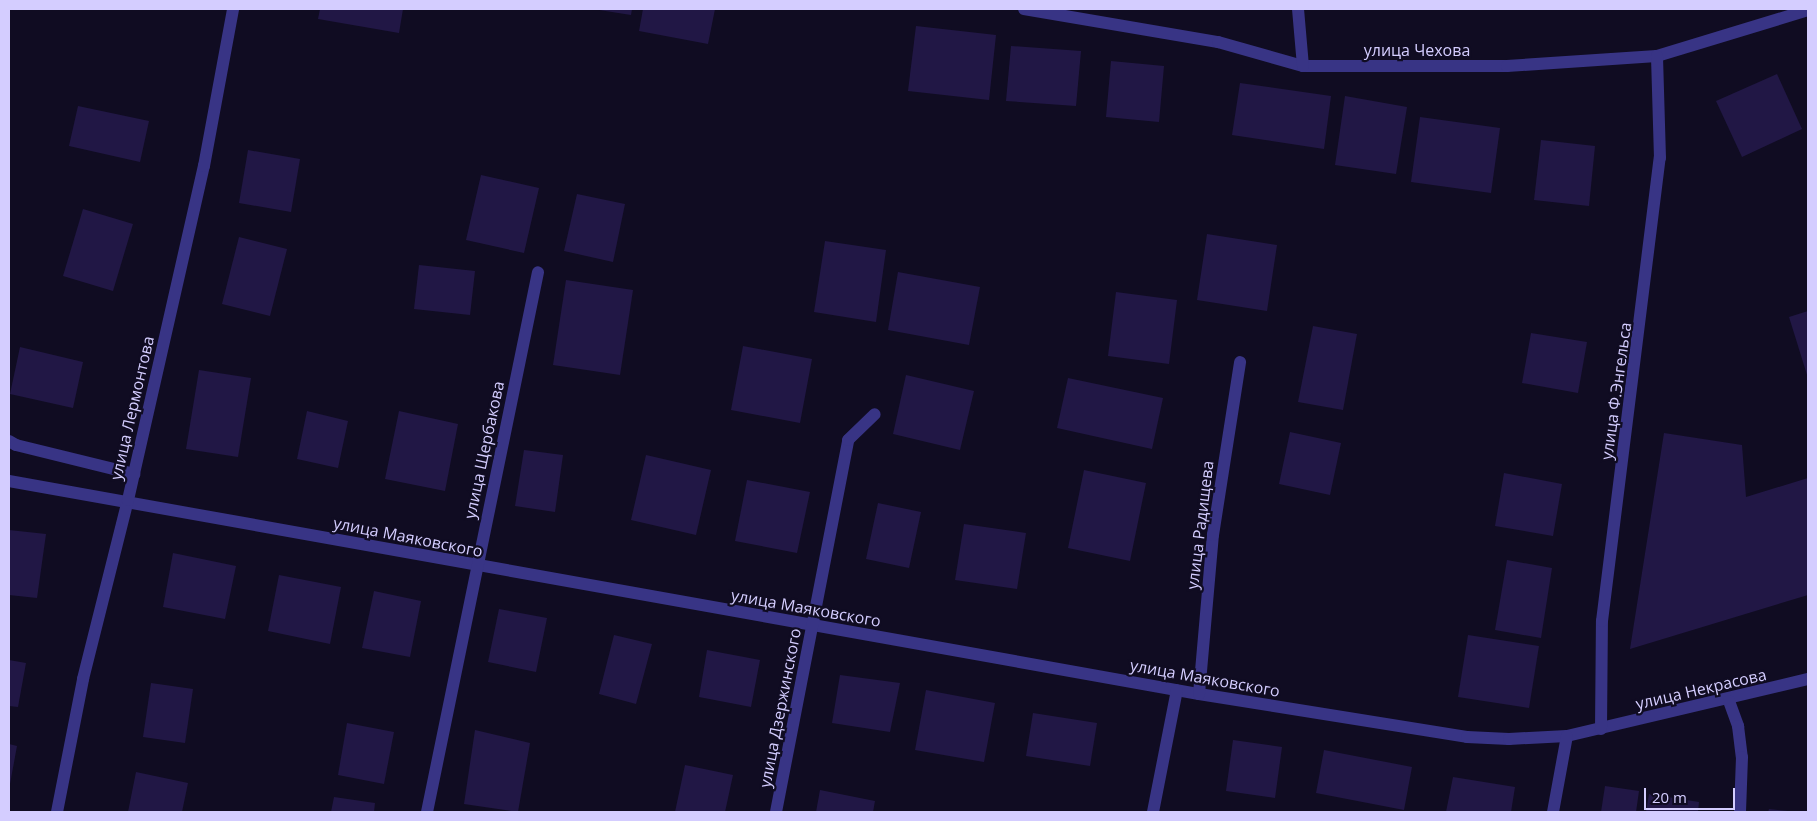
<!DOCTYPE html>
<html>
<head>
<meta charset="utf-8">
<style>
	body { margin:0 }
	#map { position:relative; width:1817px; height:821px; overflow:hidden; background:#100c22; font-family:"Open Sans",sans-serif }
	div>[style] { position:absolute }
	.building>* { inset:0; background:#211745 }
	.lane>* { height:12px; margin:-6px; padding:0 6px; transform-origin:6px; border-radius:6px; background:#383485 }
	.street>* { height:12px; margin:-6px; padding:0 6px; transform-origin:6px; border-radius:6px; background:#383485 }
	span { translate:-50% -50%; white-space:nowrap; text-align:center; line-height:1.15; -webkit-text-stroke:4.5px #100c22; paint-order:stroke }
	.street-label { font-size:16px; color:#d4cdff }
	.frame { position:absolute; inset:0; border:10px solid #d4cdff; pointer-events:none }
	.scale { position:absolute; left:1644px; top:788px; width:91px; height:22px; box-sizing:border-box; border:2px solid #d4cdff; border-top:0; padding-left:6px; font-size:15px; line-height:18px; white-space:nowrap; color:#d4cdff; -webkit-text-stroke:4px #100c22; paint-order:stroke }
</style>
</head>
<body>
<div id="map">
	<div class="building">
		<i style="clip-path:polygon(320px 9px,403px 9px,399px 33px,318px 19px)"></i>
		<i style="clip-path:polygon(593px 9px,632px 9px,631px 15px)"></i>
		<i style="clip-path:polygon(643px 9px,715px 9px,708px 44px,639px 31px)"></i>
		<i style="clip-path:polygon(916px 26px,996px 35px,989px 100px,908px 91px)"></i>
		<i style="clip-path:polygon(1011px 46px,1081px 51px,1076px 106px,1006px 101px)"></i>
		<i style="clip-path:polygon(1111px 61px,1164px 66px,1159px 122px,1106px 117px)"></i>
		<i style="clip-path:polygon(1777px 74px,1802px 129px,1742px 157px,1716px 101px)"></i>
		<i style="clip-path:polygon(1240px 83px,1331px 96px,1324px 149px,1232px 135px)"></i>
		<i style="clip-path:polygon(1345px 96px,1407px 107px,1396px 174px,1335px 165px)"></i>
		<i style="clip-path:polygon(78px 106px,149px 121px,140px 162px,69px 146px)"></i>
		<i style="clip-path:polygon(1420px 117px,1500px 128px,1491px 193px,1411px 182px)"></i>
		<i style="clip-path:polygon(1541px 140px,1595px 146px,1589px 206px,1534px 200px)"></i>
		<i style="clip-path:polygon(248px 150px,300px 159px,291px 212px,239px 203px)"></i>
		<i style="clip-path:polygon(481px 175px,539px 188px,524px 253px,466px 240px)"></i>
		<i style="clip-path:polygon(577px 194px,625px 204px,613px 262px,564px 251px)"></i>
		<i style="clip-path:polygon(83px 209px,133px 224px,113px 291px,63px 276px)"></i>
		<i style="clip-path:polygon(1207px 234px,1277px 245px,1267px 311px,1197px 300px)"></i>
		<i style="clip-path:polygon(239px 237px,287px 249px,270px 316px,222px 304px)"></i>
		<i style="clip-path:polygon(825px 241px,886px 250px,876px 322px,814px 312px)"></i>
		<i style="clip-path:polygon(419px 265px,475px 271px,470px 315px,414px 309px)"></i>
		<i style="clip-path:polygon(898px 272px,980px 287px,969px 345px,888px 330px)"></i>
		<i style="clip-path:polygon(566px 280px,633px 290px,620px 375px,553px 365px)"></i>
		<i style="clip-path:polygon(1116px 292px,1177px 300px,1169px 364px,1108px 356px)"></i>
		<i style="clip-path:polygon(1808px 311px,1808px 378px,1789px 317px)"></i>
		<i style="clip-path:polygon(1313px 326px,1357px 334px,1343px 410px,1298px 402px)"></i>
		<i style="clip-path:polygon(1531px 333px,1587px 342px,1578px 393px,1522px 383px)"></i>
		<i style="clip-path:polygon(743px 346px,812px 359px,800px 423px,731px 410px)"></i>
		<i style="clip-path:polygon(20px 347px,83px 362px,73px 408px,10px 394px)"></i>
		<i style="clip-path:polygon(199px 370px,251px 378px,238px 457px,186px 449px)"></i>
		<i style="clip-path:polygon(906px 375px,974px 391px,960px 450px,893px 434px)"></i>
		<i style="clip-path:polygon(1068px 378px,1163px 398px,1152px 449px,1057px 428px)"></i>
		<i style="clip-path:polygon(307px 411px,348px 421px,338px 468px,297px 459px)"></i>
		<i style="clip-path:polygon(399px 411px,458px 424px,445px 491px,385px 479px)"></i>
		<i style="clip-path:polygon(1290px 432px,1341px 443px,1330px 495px,1279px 484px)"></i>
		<i style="clip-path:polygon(1664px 433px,1742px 445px,1746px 497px,1808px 478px,1808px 595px,1630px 649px)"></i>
		<i style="clip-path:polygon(524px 450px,563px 455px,555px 512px,515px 506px)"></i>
		<i style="clip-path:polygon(646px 455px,711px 470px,696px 535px,631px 520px)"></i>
		<i style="clip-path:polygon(1084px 470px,1146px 483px,1130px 561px,1068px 548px)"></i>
		<i style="clip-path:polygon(1504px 473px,1562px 484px,1553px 536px,1495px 526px)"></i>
		<i style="clip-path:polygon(747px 480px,810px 492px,797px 553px,735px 541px)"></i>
		<i style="clip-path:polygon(878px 503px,921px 512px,909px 568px,866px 559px)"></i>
		<i style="clip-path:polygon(964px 524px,1026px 533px,1017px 589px,955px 580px)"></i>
		<i style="clip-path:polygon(9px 530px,46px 534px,37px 598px,9px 595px)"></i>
		<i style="clip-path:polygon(173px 553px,236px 566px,225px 619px,163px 607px)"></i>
		<i style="clip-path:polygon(1507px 560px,1552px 568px,1541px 638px,1495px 630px)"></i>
		<i style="clip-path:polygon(279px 575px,341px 587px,330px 644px,268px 631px)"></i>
		<i style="clip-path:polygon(374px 591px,421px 601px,410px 657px,362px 648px)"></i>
		<i style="clip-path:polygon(499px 609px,547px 618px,536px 672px,488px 662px)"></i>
		<i style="clip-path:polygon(614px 635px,652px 644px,636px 704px,599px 694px)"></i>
		<i style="clip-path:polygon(1468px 635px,1539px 646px,1529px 708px,1458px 697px)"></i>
		<i style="clip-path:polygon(707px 650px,760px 660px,751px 707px,699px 697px)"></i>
		<i style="clip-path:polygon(9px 660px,26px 663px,18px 707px,9px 706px)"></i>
		<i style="clip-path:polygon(840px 675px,900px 683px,890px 732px,832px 723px)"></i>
		<i style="clip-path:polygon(151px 683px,193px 689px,185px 743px,143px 737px)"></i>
		<i style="clip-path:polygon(926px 690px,995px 703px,984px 762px,915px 750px)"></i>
		<i style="clip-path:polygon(1033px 713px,1097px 723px,1090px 766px,1026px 756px)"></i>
		<i style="clip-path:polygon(347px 723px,394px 732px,384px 784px,338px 775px)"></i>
		<i style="clip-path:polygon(475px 730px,530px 743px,518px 812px,464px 804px)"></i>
		<i style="clip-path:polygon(1233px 740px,1282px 747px,1275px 798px,1226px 791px)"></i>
		<i style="clip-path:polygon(9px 744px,17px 746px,10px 784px,9px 783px)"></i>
		<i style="clip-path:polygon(1324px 750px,1412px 767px,1404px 810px,1316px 793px)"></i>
		<i style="clip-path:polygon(685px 765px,733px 775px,725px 812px,675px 812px)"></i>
		<i style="clip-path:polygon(136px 772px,188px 783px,182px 812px,128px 812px)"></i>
		<i style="clip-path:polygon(1453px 777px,1515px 787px,1511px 812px,1446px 812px)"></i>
		<i style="clip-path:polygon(1605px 786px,1639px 791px,1636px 812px,1601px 812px)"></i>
		<i style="clip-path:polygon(820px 790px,875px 801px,873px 812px,816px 812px)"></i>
		<i style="clip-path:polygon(1649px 794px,1699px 802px,1698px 812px,1646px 812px)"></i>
		<i style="clip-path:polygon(334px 797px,375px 803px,374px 812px,331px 812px)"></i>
		<i style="clip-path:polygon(1769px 809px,1788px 811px,1788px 812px,1768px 812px)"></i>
	</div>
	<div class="lane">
		<i style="left:9px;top:441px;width:8px;rotate:30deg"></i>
		<i style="left:16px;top:445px;width:122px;rotate:13.8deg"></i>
	</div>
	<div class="street">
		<i style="left:1024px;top:9px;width:197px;rotate:9.7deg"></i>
		<i style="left:1218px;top:42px;width:88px;rotate:15.8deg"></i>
		<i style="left:1303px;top:66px;width:204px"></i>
		<i style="left:1507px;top:66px;width:150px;rotate:-3.8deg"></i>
		<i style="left:1657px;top:56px;width:158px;rotate:-16.9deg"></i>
		<i style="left:1298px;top:9px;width:57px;rotate:85deg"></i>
		<i style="left:9px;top:481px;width:1209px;rotate:10.15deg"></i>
		<i style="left:1199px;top:694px;width:271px;rotate:9.1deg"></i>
		<i style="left:1467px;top:737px;width:42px;rotate:2.7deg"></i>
		<i style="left:1509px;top:739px;width:58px;rotate:-3deg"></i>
		<i style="left:1567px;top:736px;width:248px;rotate:-13.3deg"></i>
		<i style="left:1199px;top:694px;width:160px;rotate:-85deg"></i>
		<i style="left:1213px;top:535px;width:175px;rotate:-81.1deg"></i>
		<i style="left:1729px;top:701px;width:27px;rotate:70deg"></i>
		<i style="left:1738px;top:726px;width:31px;rotate:83deg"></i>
		<i style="left:1742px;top:757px;width:55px;rotate:92.1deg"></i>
		<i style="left:1601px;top:729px;width:108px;rotate:-89.5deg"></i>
		<i style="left:1602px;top:621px;width:467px;rotate:-82.9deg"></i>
		<i style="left:1660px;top:158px;width:102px;rotate:-91.7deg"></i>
		<i style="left:57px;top:812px;width:136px;rotate:-78.9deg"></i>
		<i style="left:83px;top:679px;width:185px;rotate:-75.9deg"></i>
		<i style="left:128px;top:500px;width:343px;rotate:-77.2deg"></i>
		<i style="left:204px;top:166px;width:160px;rotate:-79.5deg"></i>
		<i style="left:427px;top:812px;width:551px;rotate:-78.38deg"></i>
		<i style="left:776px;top:812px;width:379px;rotate:-79deg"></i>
		<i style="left:848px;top:440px;width:37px;rotate:-44deg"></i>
		<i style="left:1153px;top:812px;width:124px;rotate:-78.9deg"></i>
		<i style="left:1553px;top:812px;width:77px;rotate:-79.6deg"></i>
	</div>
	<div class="street-label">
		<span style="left:1417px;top:50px">улица Чехова</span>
		<span style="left:1616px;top:391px;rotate:-82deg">улица Ф.Энгельса</span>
		<span style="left:132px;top:408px;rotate:-77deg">улица Лермонтова</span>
		<span style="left:484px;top:450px;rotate:-78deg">улица Щербакова</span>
		<span style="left:1200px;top:525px;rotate:-83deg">улица Радищева</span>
		<span style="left:408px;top:537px;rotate:11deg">улица Маяковского</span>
		<span style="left:806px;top:608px;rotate:10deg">улица Маяковского</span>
		<span style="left:1205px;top:678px;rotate:10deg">улица Маяковского</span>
		<span style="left:1701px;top:689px;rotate:-13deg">улица Некрасова</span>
		<span style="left:780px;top:708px;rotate:-79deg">улица Дзержинского</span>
	</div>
	<div class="frame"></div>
	<div class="scale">20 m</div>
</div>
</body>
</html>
